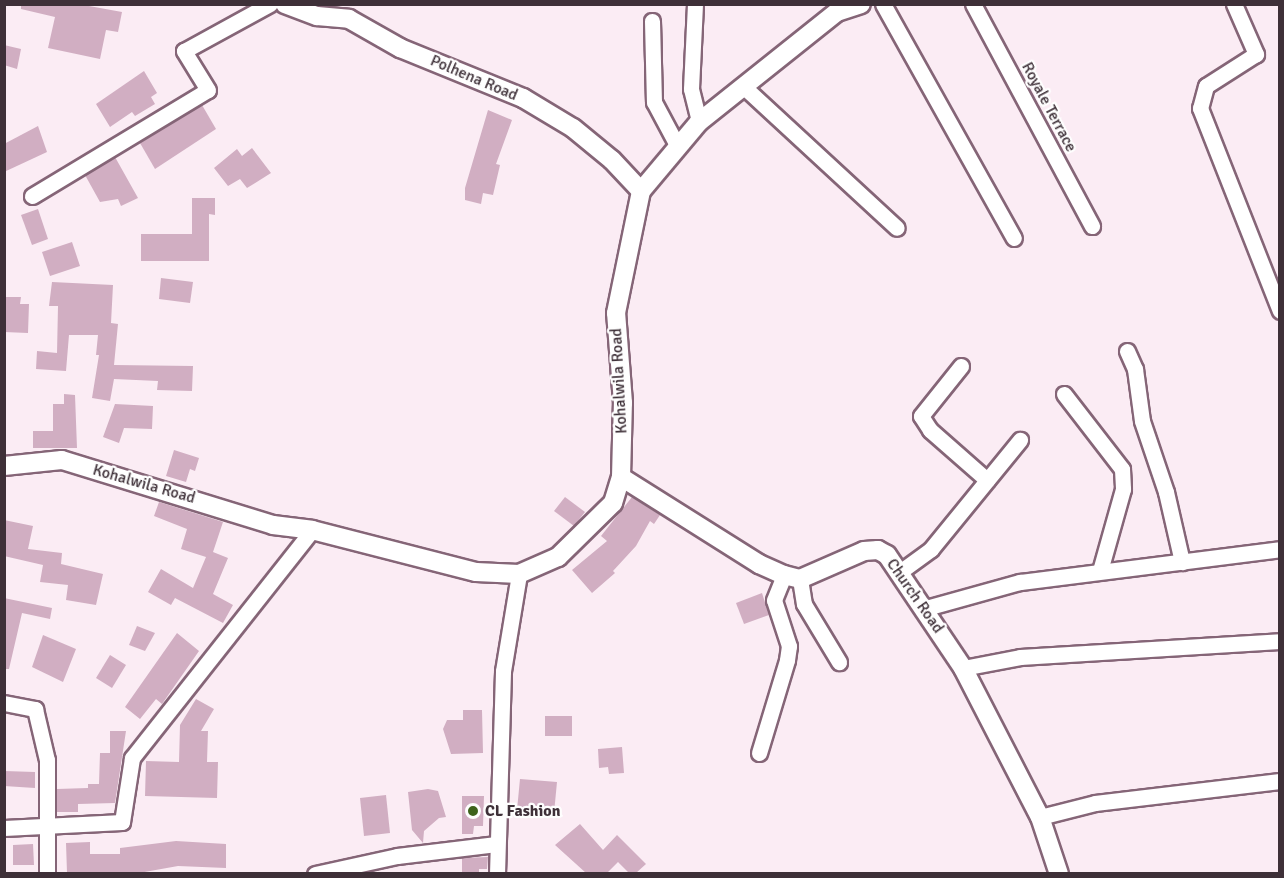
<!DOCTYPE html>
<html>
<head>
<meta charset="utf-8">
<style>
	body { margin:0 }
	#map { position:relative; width:1284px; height:878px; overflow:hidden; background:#fbecf4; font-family:Signika,sans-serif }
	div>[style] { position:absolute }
	.building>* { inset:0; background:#d1aec2 }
	.roads { filter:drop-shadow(2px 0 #856577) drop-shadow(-2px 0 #856577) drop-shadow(0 2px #856577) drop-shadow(0 -2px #856577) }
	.minor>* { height:15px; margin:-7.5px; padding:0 7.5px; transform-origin:7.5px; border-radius:7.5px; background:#fff }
	.tertiary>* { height:18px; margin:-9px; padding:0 9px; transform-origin:9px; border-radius:9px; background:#fff }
	.dots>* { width:16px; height:16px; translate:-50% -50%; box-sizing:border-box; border:3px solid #fefefe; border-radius:50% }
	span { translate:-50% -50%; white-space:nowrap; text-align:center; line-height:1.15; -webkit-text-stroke:4.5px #fefefe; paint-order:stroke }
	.street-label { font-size:16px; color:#3e3038 }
	.poi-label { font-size:16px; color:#3e3038; font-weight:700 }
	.left { translate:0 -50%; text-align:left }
	.frame { position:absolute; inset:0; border:6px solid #3e3038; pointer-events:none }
</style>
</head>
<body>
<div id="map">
	<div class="building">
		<i style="clip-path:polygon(21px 4px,78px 4px,122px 12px,118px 32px,106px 30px,100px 59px,48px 48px,55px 17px,21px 9px)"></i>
		<i style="clip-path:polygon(4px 45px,21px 49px,17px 69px,4px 65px)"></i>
		<i style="clip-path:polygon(144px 71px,157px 93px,151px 97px,155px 104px,135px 116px,132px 112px,110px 127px,96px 104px)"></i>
		<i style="clip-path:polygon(202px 105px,216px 129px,155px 169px,140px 143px)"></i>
		<i style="clip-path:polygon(488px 110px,512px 120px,496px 164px,500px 165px,493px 195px,483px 193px,481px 204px,465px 200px,465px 188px)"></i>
		<i style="clip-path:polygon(38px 126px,47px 152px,4px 172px,4px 144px)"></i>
		<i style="clip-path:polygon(252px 148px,271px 173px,247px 188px,240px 179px,228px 186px,214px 168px,237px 149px,242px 156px)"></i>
		<i style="clip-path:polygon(115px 157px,138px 198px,121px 206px,118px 199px,100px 202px,85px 175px)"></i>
		<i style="clip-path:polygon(192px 198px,215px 198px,215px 215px,209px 214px,209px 261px,141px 261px,141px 234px,192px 234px)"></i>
		<i style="clip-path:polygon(38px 209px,48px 239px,32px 245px,21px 215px)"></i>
		<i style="clip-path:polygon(72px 242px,80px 266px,50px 276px,42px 252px)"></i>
		<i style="clip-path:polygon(161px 278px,193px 282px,190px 303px,159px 299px)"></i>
		<i style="clip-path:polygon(52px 282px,113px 285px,111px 323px,118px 324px,114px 365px,193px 366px,192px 391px,157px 390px,158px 381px,114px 379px,110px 401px,92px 398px,99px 355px,96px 355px,98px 335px,69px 335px,66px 371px,36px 369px,37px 351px,57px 353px,58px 306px,49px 306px)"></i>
		<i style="clip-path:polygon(5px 297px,21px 297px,20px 304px,29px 304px,28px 333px,4px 332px)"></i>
		<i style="clip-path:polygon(64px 394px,75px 395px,77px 448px,33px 448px,33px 431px,53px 431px,53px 404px,64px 404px)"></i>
		<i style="clip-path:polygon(115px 404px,153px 406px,152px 429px,124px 428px,119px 443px,103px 437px)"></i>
		<i style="clip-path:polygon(174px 450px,199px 458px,195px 471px,190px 469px,186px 482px,166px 476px)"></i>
		<i style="clip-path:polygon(565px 497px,585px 512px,574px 526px,554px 511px)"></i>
		<i style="clip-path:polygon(632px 497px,660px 515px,654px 524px,650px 521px,636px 546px,613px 571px,615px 573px,592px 593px,572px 570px,607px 541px,601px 536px)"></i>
		<i style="clip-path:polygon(159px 502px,223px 522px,213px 552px,228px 558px,213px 594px,233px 605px,223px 623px,175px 598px,171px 605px,148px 592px,161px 569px,193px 588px,206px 557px,181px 549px,187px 529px,154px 516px)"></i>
		<i style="clip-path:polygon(4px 520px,33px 526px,28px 549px,62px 553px,61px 564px,103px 574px,96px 605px,66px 600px,68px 585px,40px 582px,43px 565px,4px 556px)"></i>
		<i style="clip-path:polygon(762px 593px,769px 615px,744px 624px,736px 603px)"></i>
		<i style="clip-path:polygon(4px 598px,52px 608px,50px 619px,22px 613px,9px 669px,4px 669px)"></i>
		<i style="clip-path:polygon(137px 626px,155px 633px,145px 651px,129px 645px)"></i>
		<i style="clip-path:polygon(177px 633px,199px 651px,162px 704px,156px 699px,140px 719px,125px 707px)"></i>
		<i style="clip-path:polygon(43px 635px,76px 649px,63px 682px,32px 667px)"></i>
		<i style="clip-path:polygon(110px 655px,126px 665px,112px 688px,96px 678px)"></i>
		<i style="clip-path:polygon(196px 699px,214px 709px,201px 731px,208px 731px,207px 762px,218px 762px,217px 798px,145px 796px,146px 761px,179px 762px,180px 725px)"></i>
		<i style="clip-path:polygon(463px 710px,482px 710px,483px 753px,451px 754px,443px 729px,447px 720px,463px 720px)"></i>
		<i style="clip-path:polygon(545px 716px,572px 716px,572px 736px,545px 736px)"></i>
		<i style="clip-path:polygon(110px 731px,126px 731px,115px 803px,78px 804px,78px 812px,57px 812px,57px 789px,88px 788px,88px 784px,99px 784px,100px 753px,110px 753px)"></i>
		<i style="clip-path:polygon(622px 747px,624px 773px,609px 774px,608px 767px,599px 768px,598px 749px)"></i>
		<i style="clip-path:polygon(4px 771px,35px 772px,35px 788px,4px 786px)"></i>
		<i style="clip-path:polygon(520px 779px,557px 782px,554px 813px,517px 810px)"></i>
		<i style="clip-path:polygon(428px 789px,438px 791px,446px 817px,439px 818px,424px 831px,423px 843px,412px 830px,408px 792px)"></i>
		<i style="clip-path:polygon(386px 795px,390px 833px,364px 836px,360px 798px)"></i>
		<i style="clip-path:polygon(462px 796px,484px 796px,483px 826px,474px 826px,473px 834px,462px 834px)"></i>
		<i style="clip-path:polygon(580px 824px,603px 850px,617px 835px,646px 864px,636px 873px,629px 873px,618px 862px,607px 873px,586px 873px,555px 845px)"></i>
		<i style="clip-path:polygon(176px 841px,226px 844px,226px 868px,178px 866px,139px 873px,67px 873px,66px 843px,90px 842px,90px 854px,120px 854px,120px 848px)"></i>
		<i style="clip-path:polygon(33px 844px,34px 865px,13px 865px,13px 845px)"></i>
		<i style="clip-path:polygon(488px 857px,487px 869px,479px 869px,479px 873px,462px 873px,462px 858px)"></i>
	</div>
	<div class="roads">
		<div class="minor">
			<i style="left:695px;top:4px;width:85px;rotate:92.7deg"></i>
			<i style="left:691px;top:89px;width:34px;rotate:76deg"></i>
			<i style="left:883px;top:4px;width:268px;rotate:60.8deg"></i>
			<i style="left:973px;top:4px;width:252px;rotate:61.8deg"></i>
			<i style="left:1234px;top:4px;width:55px;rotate:66.3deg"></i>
			<i style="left:1256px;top:54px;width:59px;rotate:147.4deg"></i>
			<i style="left:1206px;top:86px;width:23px;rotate:105deg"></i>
			<i style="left:1200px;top:108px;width:218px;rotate:68.5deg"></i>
			<i style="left:652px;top:21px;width:81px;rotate:88.6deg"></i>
			<i style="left:654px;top:102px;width:49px;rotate:61.9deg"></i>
			<i style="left:743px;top:86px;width:209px;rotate:42.7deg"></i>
			<i style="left:32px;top:196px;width:205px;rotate:-31.1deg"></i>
			<i style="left:208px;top:90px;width:46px;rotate:-121.6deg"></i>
			<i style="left:184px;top:51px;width:98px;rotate:-28.7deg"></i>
			<i style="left:1127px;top:351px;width:20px;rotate:66deg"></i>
			<i style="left:1135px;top:369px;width:52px;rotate:82.3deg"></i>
			<i style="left:1142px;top:421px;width:75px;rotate:71.3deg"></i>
			<i style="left:1166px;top:492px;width:72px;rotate:77.1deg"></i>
			<i style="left:961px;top:366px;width:64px;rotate:128.7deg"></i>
			<i style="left:921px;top:416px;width:17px;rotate:57deg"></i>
			<i style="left:930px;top:430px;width:76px;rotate:41.3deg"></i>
			<i style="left:1064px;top:394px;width:95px;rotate:52.3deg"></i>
			<i style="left:1122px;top:469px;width:20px;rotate:87deg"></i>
			<i style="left:1123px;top:489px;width:85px;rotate:105.7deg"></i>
			<i style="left:901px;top:571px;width:37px;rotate:-36deg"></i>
			<i style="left:931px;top:549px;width:141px;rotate:-50.8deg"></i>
			<i style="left:800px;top:579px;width:25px;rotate:81deg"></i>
			<i style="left:804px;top:604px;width:68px;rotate:58.9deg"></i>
			<i style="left:926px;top:608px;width:98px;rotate:-15.5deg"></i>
			<i style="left:1020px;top:582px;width:262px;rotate:-7.2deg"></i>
			<i style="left:963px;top:668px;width:58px;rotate:-10.9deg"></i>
			<i style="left:1020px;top:657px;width:260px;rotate:-3.5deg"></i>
			<i style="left:4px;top:703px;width:32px;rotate:11deg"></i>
			<i style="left:35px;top:709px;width:52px;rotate:76.8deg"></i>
			<i style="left:47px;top:760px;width:114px;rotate:90deg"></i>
			<i style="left:759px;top:753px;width:97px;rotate:-73.2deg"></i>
			<i style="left:787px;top:660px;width:14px;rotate:-82deg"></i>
			<i style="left:789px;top:646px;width:48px;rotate:-108.1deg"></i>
			<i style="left:774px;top:600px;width:27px;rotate:-68deg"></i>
			<i style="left:1040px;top:817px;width:57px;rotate:-14.3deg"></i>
			<i style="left:1095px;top:803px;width:186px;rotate:-6.8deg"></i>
			<i style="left:4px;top:828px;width:118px;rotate:-2.9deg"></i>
			<i style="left:122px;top:822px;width:65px;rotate:-81.1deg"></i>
			<i style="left:132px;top:758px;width:290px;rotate:-51.7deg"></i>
			<i style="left:315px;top:874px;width:84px;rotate:-12.4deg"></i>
			<i style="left:397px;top:856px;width:100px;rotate:-6.9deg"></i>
			<i style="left:497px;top:874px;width:203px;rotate:-88.3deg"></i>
			<i style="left:503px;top:671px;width:98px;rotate:-80.6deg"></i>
		</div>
		<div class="tertiary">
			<i style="left:285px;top:4px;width:34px;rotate:21deg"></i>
			<i style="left:317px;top:16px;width:32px;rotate:5deg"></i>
			<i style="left:349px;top:19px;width:59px;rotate:29.6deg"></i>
			<i style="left:400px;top:48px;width:133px;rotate:22.1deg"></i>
			<i style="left:523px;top:98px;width:58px;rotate:31deg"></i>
			<i style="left:573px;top:128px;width:50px;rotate:39.4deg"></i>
			<i style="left:612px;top:160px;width:42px;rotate:46.9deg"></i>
			<i style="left:4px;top:466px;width:58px;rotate:-5.9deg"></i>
			<i style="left:62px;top:460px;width:221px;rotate:17.1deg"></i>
			<i style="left:273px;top:525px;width:39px;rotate:7deg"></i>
			<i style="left:312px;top:530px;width:169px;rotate:14.4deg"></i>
			<i style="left:476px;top:572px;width:43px;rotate:2.7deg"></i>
			<i style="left:519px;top:574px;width:43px;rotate:-23.6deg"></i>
			<i style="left:558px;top:557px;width:77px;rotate:-44.5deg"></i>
			<i style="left:613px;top:503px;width:27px;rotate:-73deg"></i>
			<i style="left:621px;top:477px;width:74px;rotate:-88.5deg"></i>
			<i style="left:623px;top:403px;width:90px;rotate:-94.4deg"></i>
			<i style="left:616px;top:313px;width:125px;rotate:-78.4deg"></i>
			<i style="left:641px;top:191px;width:90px;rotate:-50deg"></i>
			<i style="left:699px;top:122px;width:176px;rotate:-38.6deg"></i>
			<i style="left:837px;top:12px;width:25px;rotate:-18deg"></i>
			<i style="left:621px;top:477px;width:163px;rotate:32.2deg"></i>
			<i style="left:759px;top:564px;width:27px;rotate:24deg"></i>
			<i style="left:784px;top:575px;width:16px;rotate:14deg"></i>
			<i style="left:800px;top:579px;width:70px;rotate:-23.6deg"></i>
			<i style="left:864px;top:551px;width:14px;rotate:-4deg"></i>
			<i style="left:878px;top:550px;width:10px;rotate:29deg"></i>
			<i style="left:887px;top:555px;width:136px;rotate:56.1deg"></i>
			<i style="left:963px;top:668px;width:168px;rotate:62.7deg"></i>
			<i style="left:1040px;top:817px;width:60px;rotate:71.6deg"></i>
		</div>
	</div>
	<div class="dots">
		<i style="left:473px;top:811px;background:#3d621b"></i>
	</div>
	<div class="street-label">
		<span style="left:474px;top:78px;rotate:23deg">Polhena Road</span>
		<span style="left:1049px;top:107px;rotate:62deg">Royale Terrace</span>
		<span style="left:619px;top:381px;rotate:-93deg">Kohalwila Road</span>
		<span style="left:144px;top:484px;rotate:16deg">Kohalwila Road</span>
		<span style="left:915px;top:596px;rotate:55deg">Church Road</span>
	</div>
	<div class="poi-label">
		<span class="left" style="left:485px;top:811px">CL Fashion</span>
	</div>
	<div class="frame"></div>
</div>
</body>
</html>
